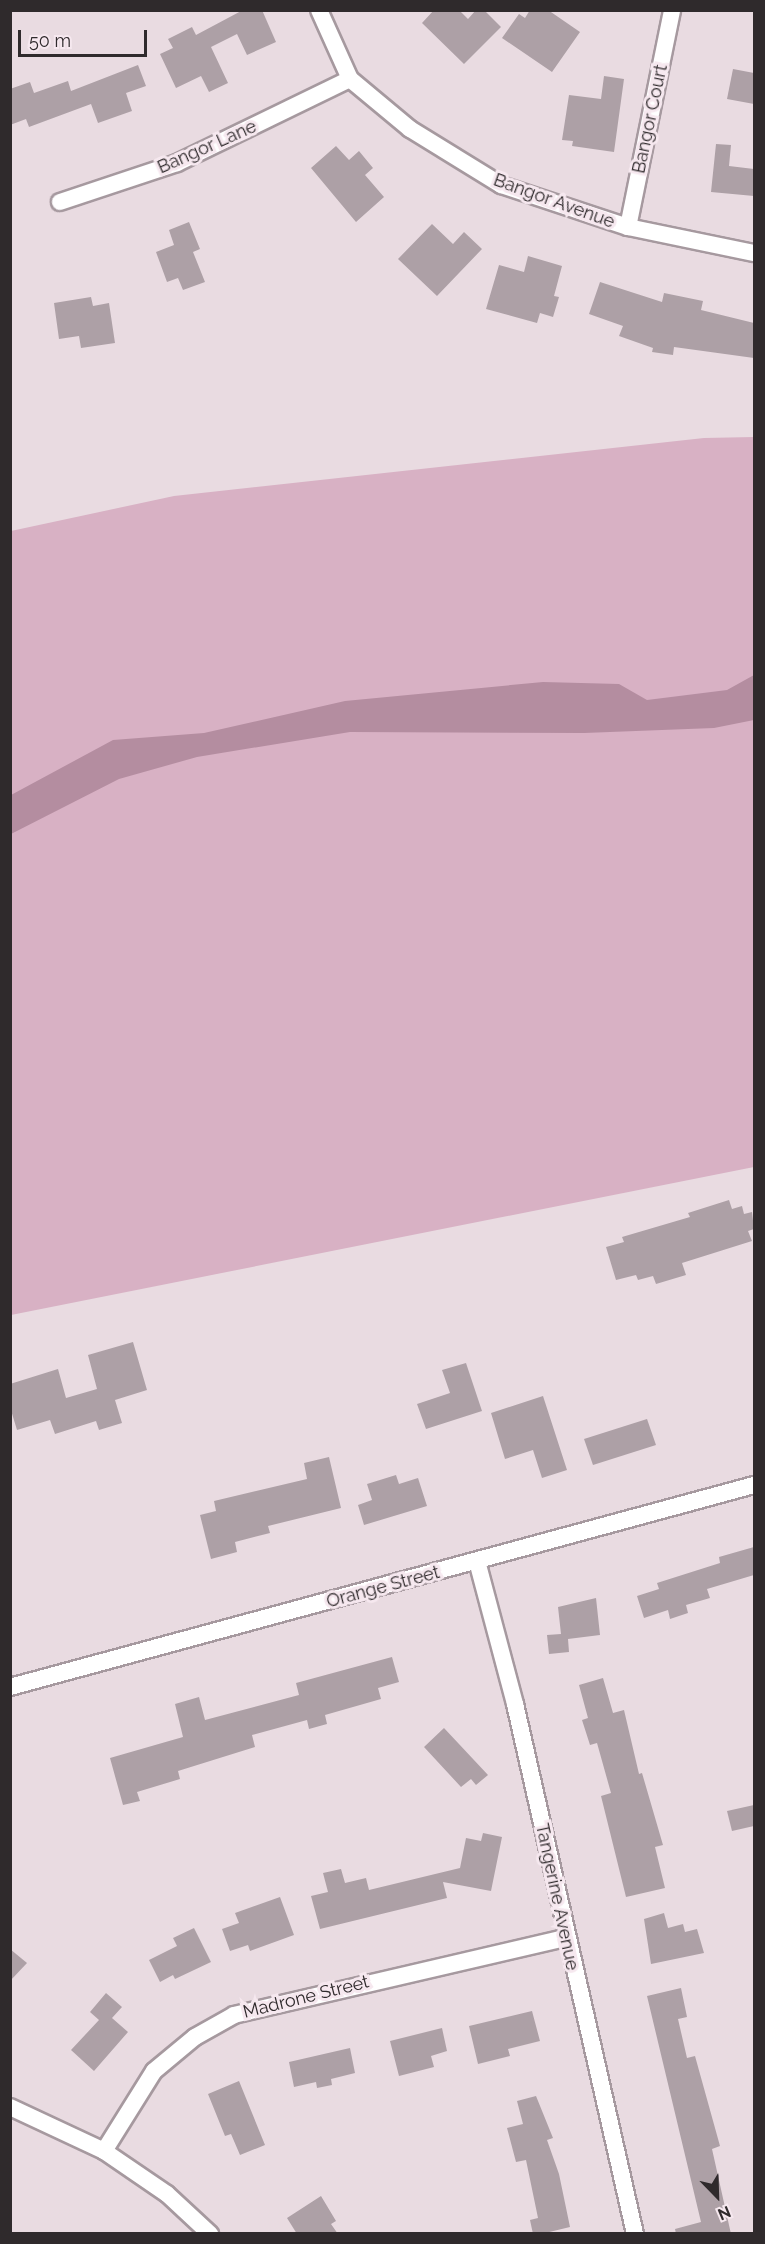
<!DOCTYPE html>
<html>
<head>
<meta charset="utf-8">
<style>
	body { margin:0 }
	#map { position:relative; width:765px; height:2244px; overflow:hidden; background:#e9dbe1; font-family:Raleway,sans-serif }
	div>[style] { position:absolute }
	.green>* { inset:0; background:#d8b1c4 }
	.water>* { inset:0; background:#b48da0 }
	.building>* { inset:0; background:#ada0a6 }
	.roads { filter:drop-shadow(2px 0 #a6999f) drop-shadow(-2px 0 #a6999f) drop-shadow(0 2px #a6999f) drop-shadow(0 -2px #a6999f) }
	.minor>* { height:16px; margin:-8px; padding:0 8px; transform-origin:8px; border-radius:8px; background:#fff }
	span { translate:-50% -50%; white-space:nowrap; text-align:center; line-height:1.15; -webkit-text-stroke:6px #f6e8ef; paint-order:stroke }
	.street-label { font-size:18px; color:#2f2a2c }
	.frame { position:absolute; inset:0; border:12px solid #2f2a2c; pointer-events:none }
	.north { position:absolute; left:687px; top:2166px; width:60px; height:60px; -webkit-text-stroke:4px #f6e8ef; paint-order:stroke; rotate:157deg; font-size:16px; font-weight:700; line-height:24px; text-align:center; color:#2f2a2c }
	.north::after { content:''; display:block; margin:auto; width:21px; height:27px; background:#2f2a2c; clip-path:polygon(50% 0,100% 100%,50% 72%,0 100%) }
	.scale { position:absolute; left:18px; top:30px; width:129px; height:27px; box-sizing:border-box; border:3px solid #2f2a2c; border-top:0; padding-left:8px; font-size:18px; line-height:21px; white-space:nowrap; color:#2f2a2c; -webkit-text-stroke:4px #f6e8ef; paint-order:stroke }
</style>
</head>
<body>
<div id="map">
	<div class="green">
		<i style="clip-path:polygon(754px 437px,754px 1167px,11px 1315px,11px 531px,174px 496px,704px 438px)"></i>
	</div>
	<div class="water">
		<i style="clip-path:polygon(754px 675px,754px 720px,714px 728px,584px 733px,350px 732px,197px 757px,119px 779px,11px 834px,11px 795px,113px 740px,204px 733px,345px 701px,543px 682px,619px 684px,647px 700px,727px 690px)"></i>
	</div>
	<div class="building">
		<i style="clip-path:polygon(243px 10px,262px 10px,276px 42px,247px 55px,237px 34px,211px 47px,228px 83px,209px 92px,201px 76px,176px 88px,160px 54px,173px 48px,168px 39px,192px 27px,196px 35px)"></i>
		<i style="clip-path:polygon(434px 10px,459px 10px,468px 19px,476px 10px,484px 10px,501px 27px,464px 64px,422px 23px)"></i>
		<i style="clip-path:polygon(530px 10px,548px 10px,580px 32px,552px 72px,502px 38px,519px 14px,525px 18px)"></i>
		<i style="clip-path:polygon(138px 65px,146px 86px,126px 93px,132px 111px,98px 123px,91px 104px,29px 127px,26px 119px,10px 125px,10px 89px,30px 82px,34px 93px,68px 81px,71px 91px)"></i>
		<i style="clip-path:polygon(733px 69px,754px 73px,754px 104px,727px 99px)"></i>
		<i style="clip-path:polygon(604px 76px,624px 79px,614px 152px,572px 146px,573px 141px,562px 140px,569px 95px,601px 99px)"></i>
		<i style="clip-path:polygon(716px 144px,731px 145px,729px 166px,754px 169px,754px 196px,711px 192px)"></i>
		<i style="clip-path:polygon(336px 146px,349px 160px,359px 151px,373px 168px,365px 175px,384px 197px,356px 222px,311px 168px)"></i>
		<i style="clip-path:polygon(189px 222px,200px 249px,193px 252px,205px 282px,183px 290px,178px 278px,167px 282px,156px 252px,174px 245px,169px 230px)"></i>
		<i style="clip-path:polygon(432px 224px,453px 244px,464px 232px,482px 249px,437px 296px,398px 259px)"></i>
		<i style="clip-path:polygon(528px 256px,562px 266px,554px 296px,559px 297px,553px 317px,540px 313px,537px 323px,486px 309px,499px 265px,524px 272px)"></i>
		<i style="clip-path:polygon(600px 282px,662px 302px,664px 293px,703px 301px,701px 310px,754px 323px,754px 358px,674px 347px,673px 355px,652px 352px,653px 348px,619px 336px,623px 326px,589px 314px)"></i>
		<i style="clip-path:polygon(91px 297px,93px 306px,109px 303px,115px 343px,81px 348px,79px 336px,59px 339px,54px 303px)"></i>
		<i style="clip-path:polygon(729px 1200px,732px 1209px,742px 1206px,744px 1214px,752px 1212px,754px 1229px,748px 1231px,752px 1241px,682px 1263px,686px 1275px,656px 1284px,653px 1276px,638px 1280px,636px 1275px,616px 1280px,606px 1247px,624px 1242px,622px 1237px,690px 1217px,688px 1213px)"></i>
		<i style="clip-path:polygon(133px 1342px,147px 1390px,115px 1400px,122px 1423px,99px 1430px,96px 1421px,55px 1434px,50px 1420px,17px 1430px,10px 1407px,10px 1384px,58px 1369px,66px 1398px,97px 1389px,88px 1355px)"></i>
		<i style="clip-path:polygon(466px 1363px,482px 1411px,426px 1429px,417px 1404px,450px 1393px,442px 1370px)"></i>
		<i style="clip-path:polygon(543px 1396px,567px 1470px,542px 1478px,533px 1450px,505px 1459px,491px 1413px)"></i>
		<i style="clip-path:polygon(647px 1419px,656px 1445px,593px 1465px,584px 1439px)"></i>
		<i style="clip-path:polygon(329px 1457px,341px 1508px,268px 1526px,270px 1533px,235px 1542px,237px 1552px,211px 1559px,200px 1515px,216px 1511px,214px 1501px,307px 1479px,304px 1463px)"></i>
		<i style="clip-path:polygon(396px 1475px,399px 1484px,418px 1478px,427px 1506px,364px 1525px,358px 1505px,372px 1500px,367px 1484px)"></i>
		<i style="clip-path:polygon(754px 1547px,754px 1575px,707px 1589px,710px 1598px,686px 1605px,688px 1613px,670px 1619px,668px 1610px,644px 1618px,637px 1596px,659px 1589px,657px 1583px,720px 1563px,719px 1557px)"></i>
		<i style="clip-path:polygon(596px 1598px,600px 1635px,568px 1639px,569px 1652px,549px 1654px,547px 1635px,561px 1634px,558px 1607px)"></i>
		<i style="clip-path:polygon(392px 1657px,399px 1682px,378px 1688px,381px 1699px,325px 1715px,327px 1724px,309px 1729px,307px 1720px,252px 1735px,255px 1747px,178px 1771px,180px 1779px,137px 1792px,140px 1801px,123px 1805px,110px 1758px,183px 1737px,175px 1704px,199px 1697px,205px 1720px,299px 1695px,296px 1683px)"></i>
		<i style="clip-path:polygon(603px 1678px,613px 1713px,624px 1710px,639px 1774px,642px 1773px,663px 1845px,655px 1847px,665px 1888px,626px 1897px,601px 1796px,611px 1793px,597px 1743px,590px 1745px,582px 1720px,588px 1718px,579px 1685px)"></i>
		<i style="clip-path:polygon(444px 1728px,488px 1775px,476px 1785px,471px 1779px,461px 1787px,424px 1747px)"></i>
		<i style="clip-path:polygon(754px 1805px,754px 1826px,732px 1831px,727px 1811px)"></i>
		<i style="clip-path:polygon(483px 1833px,502px 1837px,491px 1891px,443px 1882px,447px 1898px,320px 1929px,311px 1896px,328px 1892px,323px 1873px,341px 1869px,345px 1883px,366px 1878px,369px 1890px,460px 1868px,466px 1838px,481px 1841px)"></i>
		<i style="clip-path:polygon(280px 1897px,294px 1935px,250px 1951px,248px 1945px,230px 1951px,222px 1929px,239px 1923px,235px 1913px)"></i>
		<i style="clip-path:polygon(664px 1913px,668px 1928px,683px 1924px,685px 1932px,697px 1929px,704px 1953px,651px 1964px,644px 1919px)"></i>
		<i style="clip-path:polygon(194px 1928px,211px 1962px,175px 1979px,173px 1975px,160px 1982px,149px 1960px,177px 1946px,173px 1938px)"></i>
		<i style="clip-path:polygon(10px 1949px,27px 1963px,10px 1981px)"></i>
		<i style="clip-path:polygon(681px 1988px,687px 2017px,678px 2019px,687px 2058px,695px 2056px,720px 2146px,712px 2149px,731px 2234px,676px 2234px,675px 2229px,701px 2222px,647px 1996px)"></i>
		<i style="clip-path:polygon(106px 1993px,122px 2007px,112px 2018px,128px 2032px,94px 2071px,71px 2050px,99px 2020px,90px 2012px)"></i>
		<i style="clip-path:polygon(532px 2011px,540px 2041px,508px 2049px,510px 2056px,478px 2064px,469px 2026px)"></i>
		<i style="clip-path:polygon(442px 2028px,447px 2051px,431px 2056px,434px 2067px,399px 2076px,390px 2041px)"></i>
		<i style="clip-path:polygon(350px 2048px,355px 2073px,331px 2079px,332px 2085px,317px 2088px,316px 2082px,294px 2087px,289px 2062px)"></i>
		<i style="clip-path:polygon(239px 2081px,265px 2145px,240px 2155px,231px 2134px,225px 2136px,208px 2094px)"></i>
		<i style="clip-path:polygon(536px 2096px,553px 2138px,547px 2140px,559px 2174px,570px 2227px,541px 2234px,533px 2234px,530px 2220px,538px 2218px,526px 2160px,516px 2162px,507px 2128px,523px 2124px,517px 2101px)"></i>
		<i style="clip-path:polygon(321px 2196px,336px 2221px,331px 2224px,338px 2234px,297px 2234px,287px 2218px)"></i>
	</div>
	<div class="roads">
		<div class="minor">
			<i style="left:319px;top:10px;width:76px;rotate:65.8deg"></i>
			<i style="left:350px;top:79px;width:78px;rotate:39.8deg"></i>
			<i style="left:410px;top:129px;width:107px;rotate:31.6deg"></i>
			<i style="left:501px;top:185px;width:134px;rotate:18.3deg"></i>
			<i style="left:628px;top:227px;width:129px;rotate:11.7deg"></i>
			<i style="left:60px;top:202px;width:123px;rotate:-18.4deg"></i>
			<i style="left:177px;top:163px;width:192px;rotate:-25.9deg"></i>
			<i style="left:628px;top:227px;width:221px;rotate:-78.5deg"></i>
			<i style="left:477px;top:1561px;width:148px;rotate:75.1deg"></i>
			<i style="left:515px;top:1704px;width:543px;rotate:77.24deg"></i>
			<i style="left:10px;top:1687px;width:771px;rotate:-15.19deg"></i>
			<i style="left:10px;top:2107px;width:104px;rotate:25.1deg"></i>
			<i style="left:104px;top:2151px;width:76px;rotate:34.3deg"></i>
			<i style="left:167px;top:2194px;width:59px;rotate:42.9deg"></i>
			<i style="left:104px;top:2151px;width:94px;rotate:-58deg"></i>
			<i style="left:154px;top:2071px;width:53px;rotate:-39.7deg"></i>
			<i style="left:195px;top:2037px;width:45px;rotate:-29.4deg"></i>
			<i style="left:234px;top:2015px;width:340px;rotate:-13.1deg"></i>
		</div>
	</div>
	<div class="street-label">
		<span style="left:650px;top:119px;rotate:-78deg">Bangor Court</span>
		<span style="left:207px;top:147px;rotate:-24deg">Bangor Lane</span>
		<span style="left:554px;top:201px;rotate:20deg">Bangor Avenue</span>
		<span style="left:383px;top:1587px;rotate:-15deg">Orange Street</span>
		<span style="left:557px;top:1897px;rotate:78deg">Tangerine Avenue</span>
		<span style="left:306px;top:1997px;rotate:-14deg">Madrone Street</span>
	</div>
	<div class="frame"></div>
	<div class="north">N</div>
	<div class="scale">50 m</div>
</div>
</body>
</html>
